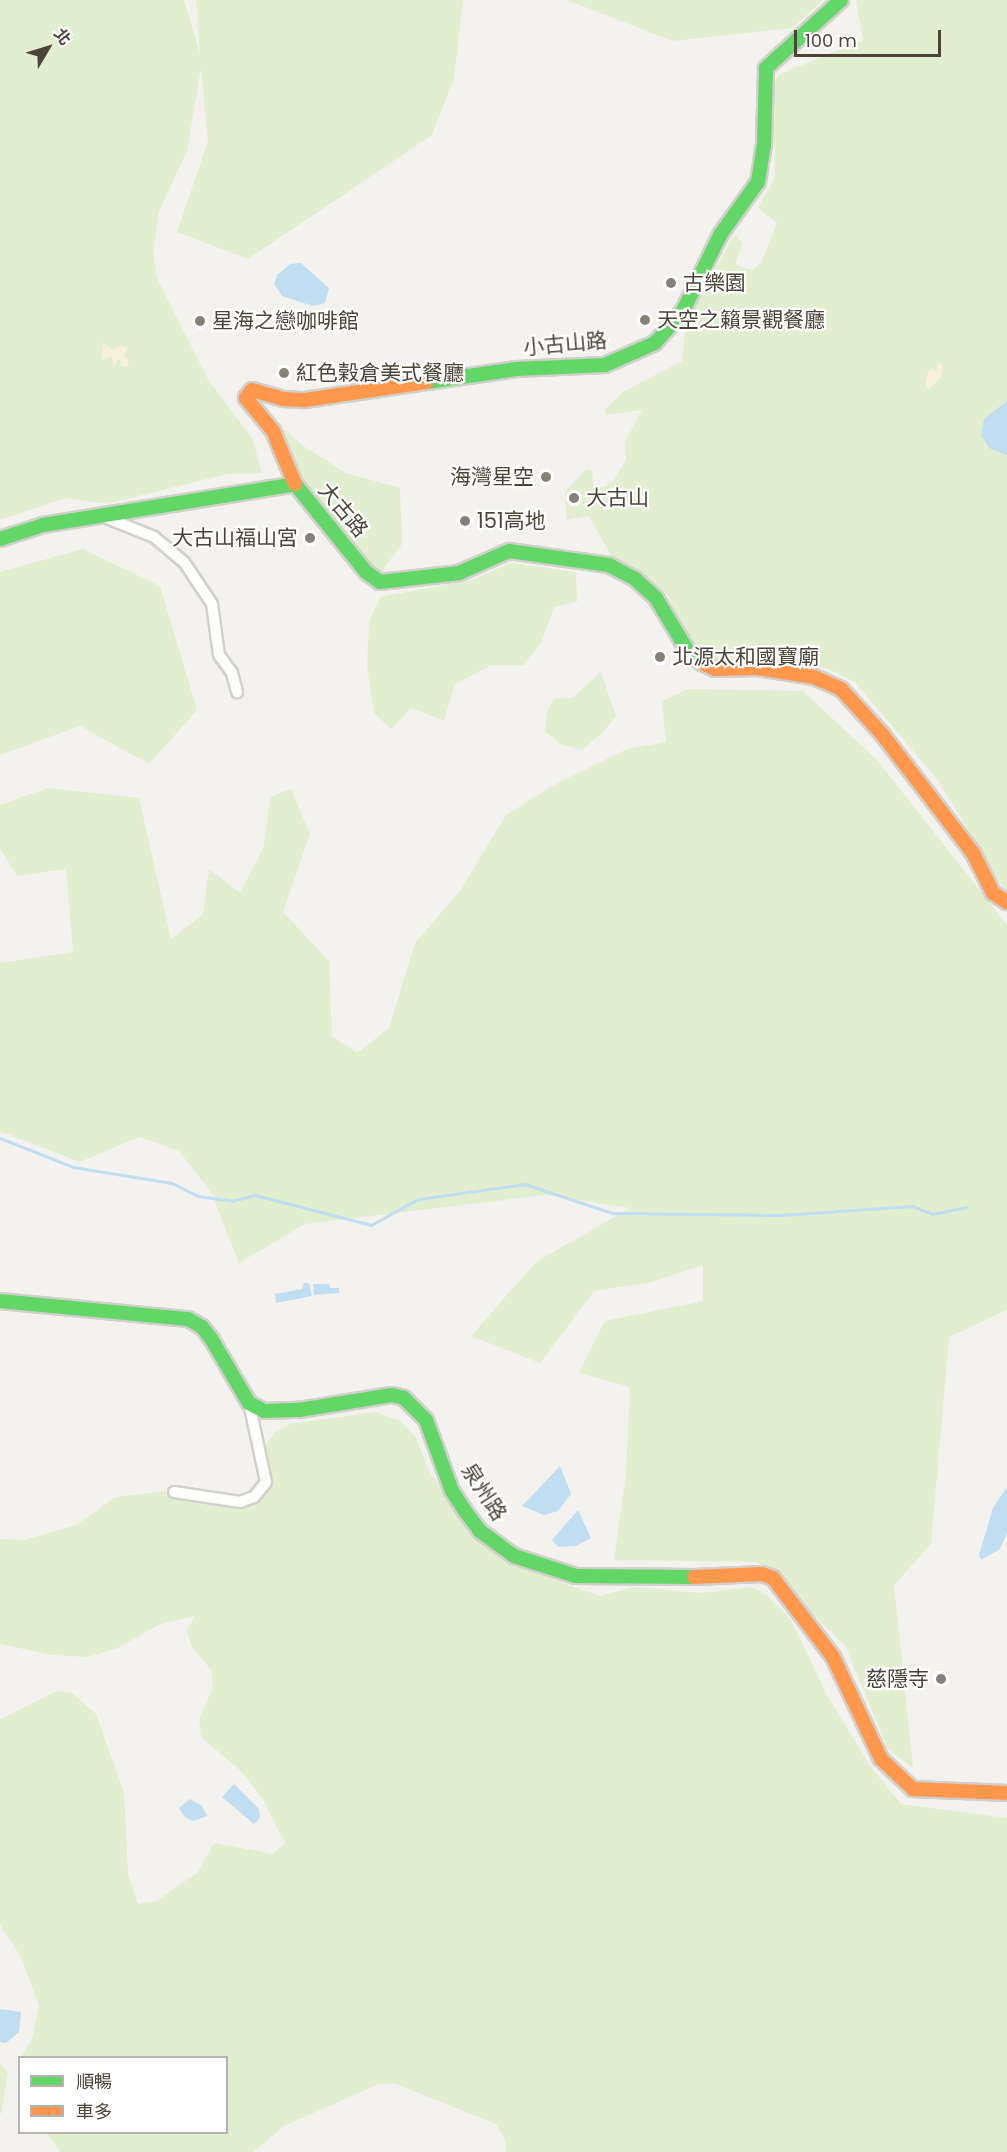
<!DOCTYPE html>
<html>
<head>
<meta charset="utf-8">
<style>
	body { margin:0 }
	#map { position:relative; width:1007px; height:2152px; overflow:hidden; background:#f4f2ee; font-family:Poppins,"Noto Sans TC",sans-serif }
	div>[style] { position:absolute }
	.green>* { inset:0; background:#e1eecf }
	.sand>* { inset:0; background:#f7f0da }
	.water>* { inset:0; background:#c0ddf1 }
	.stream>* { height:3px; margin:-1.5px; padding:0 1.5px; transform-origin:1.5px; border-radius:1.5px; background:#c0ddf1 }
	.roads { filter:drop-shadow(2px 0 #d2d0cb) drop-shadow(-2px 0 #d2d0cb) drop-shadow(0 2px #d2d0cb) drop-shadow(0 -2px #d2d0cb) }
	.street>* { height:10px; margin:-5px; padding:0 5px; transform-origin:5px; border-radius:5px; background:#fdfdfc }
	.fast>* { height:14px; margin:-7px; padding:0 7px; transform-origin:7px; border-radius:7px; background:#63d668 }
	.slow>* { height:14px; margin:-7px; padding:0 7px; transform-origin:7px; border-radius:7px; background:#ff974d }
	.dots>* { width:16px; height:16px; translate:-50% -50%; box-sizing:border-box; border:3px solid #fff; border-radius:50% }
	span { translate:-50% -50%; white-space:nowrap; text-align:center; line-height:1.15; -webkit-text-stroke:4.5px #fff; paint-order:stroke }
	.poi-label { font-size:21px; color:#4b4439 }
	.left { translate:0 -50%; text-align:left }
	.right { translate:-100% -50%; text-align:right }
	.street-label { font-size:21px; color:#4b4439 }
	.legend { position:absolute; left:18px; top:2056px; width:210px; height:78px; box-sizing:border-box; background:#fff; border:2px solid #b7b4b0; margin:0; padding:8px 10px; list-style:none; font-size:18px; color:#4b4439 }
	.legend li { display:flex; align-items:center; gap:12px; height:30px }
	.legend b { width:30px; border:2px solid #b7b4b0 }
	.north { position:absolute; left:18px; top:18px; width:60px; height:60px; -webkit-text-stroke:4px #fff; paint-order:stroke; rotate:52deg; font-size:16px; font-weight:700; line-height:24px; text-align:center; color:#4b4439 }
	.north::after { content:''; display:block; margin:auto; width:21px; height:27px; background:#4b4439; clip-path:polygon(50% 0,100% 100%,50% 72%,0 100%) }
	.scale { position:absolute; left:794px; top:30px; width:147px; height:27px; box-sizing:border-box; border:3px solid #4b4439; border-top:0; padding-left:8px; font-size:18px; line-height:21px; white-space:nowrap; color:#4b4439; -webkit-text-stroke:4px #fff; paint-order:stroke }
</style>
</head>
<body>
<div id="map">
	<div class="green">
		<i style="clip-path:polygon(0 0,184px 0,200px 53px,196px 0,463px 0,454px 78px,432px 135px,248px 259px,177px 232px,208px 141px,201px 68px,187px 151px,159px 211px,153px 253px,157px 278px,209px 381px,252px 438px,262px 473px,227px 474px,107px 504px,66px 498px,0 520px)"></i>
		<i style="clip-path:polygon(567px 0,823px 0,793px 28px,672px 41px)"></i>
		<i style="clip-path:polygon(856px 0,1007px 0,1007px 894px,937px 779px,855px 682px,826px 668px,794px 666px,769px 658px,721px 661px,702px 654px,687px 638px,667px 594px,641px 572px,613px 559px,589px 516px,567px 520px,565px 492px,586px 469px,592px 471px,594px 486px,604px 487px,614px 480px,626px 460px,625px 442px,642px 410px,606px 415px,605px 409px,624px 391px,682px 361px,686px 322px,732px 239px,736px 235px,742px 244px,735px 265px,752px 270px,761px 263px,777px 223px,758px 208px,775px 177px,773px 93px,776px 79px,780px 74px,863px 40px)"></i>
		<i style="clip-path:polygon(265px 414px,305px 447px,346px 473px,400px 488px,402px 544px,384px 568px,383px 578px,367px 569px,298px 483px)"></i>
		<i style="clip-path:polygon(83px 549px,160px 586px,197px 710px,149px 764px,80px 726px,0 755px,0 572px)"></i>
		<i style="clip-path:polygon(511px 563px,576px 572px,577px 602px,554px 607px,541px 643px,523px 665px,491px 665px,455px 684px,444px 721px,411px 708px,391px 729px,374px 713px,367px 667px,369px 622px,380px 597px,471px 580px)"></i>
		<i style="clip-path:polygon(601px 672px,616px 716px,603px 732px,582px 750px,561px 744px,545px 732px,548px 708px,555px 699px,572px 698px)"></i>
		<i style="clip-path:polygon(689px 689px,803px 691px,877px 760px,1007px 925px,1007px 1310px,949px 1337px,931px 1544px,894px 1585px,913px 1768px,888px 1749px,845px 1645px,757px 1562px,614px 1560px,626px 1474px,630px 1387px,579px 1373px,605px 1321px,703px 1301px,703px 1265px,652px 1282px,594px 1291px,540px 1363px,471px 1336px,536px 1262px,630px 1208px,544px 1195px,305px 1224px,239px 1263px,211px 1192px,179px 1151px,140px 1137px,79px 1162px,0 1131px,0 963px,73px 952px,66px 869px,17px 876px,0 848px,0 805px,48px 788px,139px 798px,171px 939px,203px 914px,209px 869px,240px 893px,264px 846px,270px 797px,291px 789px,310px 834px,283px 912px,329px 961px,332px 1036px,357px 1053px,389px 1028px,415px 943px,460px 891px,506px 815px,557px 783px,627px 749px,666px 742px,662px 701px)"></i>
		<i style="clip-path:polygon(376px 1412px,400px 1421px,415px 1436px,430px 1473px,461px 1512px,552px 1579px,600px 1596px,634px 1587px,701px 1593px,753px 1587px,767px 1595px,791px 1620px,827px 1695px,870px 1766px,901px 1804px,1007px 1818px,1007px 2152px,506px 2152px,505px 2139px,496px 2124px,396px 2084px,379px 2084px,284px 2126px,253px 2152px,60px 2152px,47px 2133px,226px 2132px,226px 2058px,21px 2057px,32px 2039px,39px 2006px,21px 1957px,0 1925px,0 1719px,56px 1691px,72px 1693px,96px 1714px,124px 1792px,128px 1874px,138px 1904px,156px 1901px,197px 1873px,214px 1843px,273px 1854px,285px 1843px,263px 1799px,242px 1772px,201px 1737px,199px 1719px,213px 1688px,212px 1671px,191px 1646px,187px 1630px,195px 1616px,160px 1624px,118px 1648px,88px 1657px,52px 1655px,0 1644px,0 1539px,25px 1540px,76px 1525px,116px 1497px,166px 1491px,228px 1507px,259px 1495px,266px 1480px,265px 1447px,274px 1433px,290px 1424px)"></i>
		<i style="clip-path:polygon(0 2064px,8px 2072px,1px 2114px,0 2114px)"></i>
	</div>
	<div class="sand">
		<i style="clip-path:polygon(103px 342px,113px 350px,120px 345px,128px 347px,124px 355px,129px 361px,127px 367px,122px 367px,119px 358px,113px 368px,112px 356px,101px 361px)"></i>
		<i style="clip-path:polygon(937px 362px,943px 365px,942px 376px,929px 389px,925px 386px,928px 372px,931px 368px,937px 372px)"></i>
	</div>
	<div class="water">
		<i style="clip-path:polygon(301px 263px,329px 288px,325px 303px,313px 306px,282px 296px,274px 284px,277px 275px,290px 264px)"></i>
		<i style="clip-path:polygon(1007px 401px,1007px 455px,989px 448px,981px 435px,984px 419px)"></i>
		<i style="clip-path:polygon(304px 1283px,309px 1283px,312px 1296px,276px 1303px,275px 1294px,302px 1289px)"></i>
		<i style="clip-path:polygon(313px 1284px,329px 1284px,330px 1288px,339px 1288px,339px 1293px,314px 1295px)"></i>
		<i style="clip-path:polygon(560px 1466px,571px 1494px,558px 1511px,544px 1515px,522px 1506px)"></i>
		<i style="clip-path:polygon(1007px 1487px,1007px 1533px,1000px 1549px,981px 1560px,979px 1555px,993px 1508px)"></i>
		<i style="clip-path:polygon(578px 1510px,591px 1538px,576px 1546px,558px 1547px,552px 1540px)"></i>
		<i style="clip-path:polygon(234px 1784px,259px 1809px,260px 1818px,254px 1824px,222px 1797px)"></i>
		<i style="clip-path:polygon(190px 1799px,202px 1806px,207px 1816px,193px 1821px,185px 1817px,179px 1808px)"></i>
		<i style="clip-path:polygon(0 2009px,21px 2012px,19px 2032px,6px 2043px,0 2042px)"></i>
	</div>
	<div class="stream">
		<i style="left:0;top:1138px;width:79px;rotate:21.7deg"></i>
		<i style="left:73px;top:1167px;width:100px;rotate:9.2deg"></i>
		<i style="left:172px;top:1183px;width:29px;rotate:27deg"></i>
		<i style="left:198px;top:1196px;width:34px;rotate:8deg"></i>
		<i style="left:232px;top:1201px;width:24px;rotate:-15deg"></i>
		<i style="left:255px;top:1195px;width:120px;rotate:14.5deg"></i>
		<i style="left:371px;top:1225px;width:54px;rotate:-29deg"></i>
		<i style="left:418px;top:1199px;width:108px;rotate:-8deg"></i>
		<i style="left:525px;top:1184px;width:92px;rotate:18.4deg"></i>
		<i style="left:612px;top:1213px;width:169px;rotate:0.7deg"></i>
		<i style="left:781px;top:1215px;width:131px;rotate:-3.9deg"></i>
		<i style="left:912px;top:1206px;width:22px;rotate:21deg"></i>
		<i style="left:933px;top:1214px;width:34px;rotate:-12deg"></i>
	</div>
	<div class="roads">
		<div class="street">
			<i style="left:102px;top:516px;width:56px;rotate:22deg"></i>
			<i style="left:154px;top:537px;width:39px;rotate:40deg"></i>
			<i style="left:184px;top:562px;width:50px;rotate:56.3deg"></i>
			<i style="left:212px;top:604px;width:51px;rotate:82.2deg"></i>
			<i style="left:219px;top:655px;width:22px;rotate:54deg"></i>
			<i style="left:232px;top:673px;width:20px;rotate:75deg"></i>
			<i style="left:174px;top:1492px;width:67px;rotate:8.6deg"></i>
			<i style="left:240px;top:1502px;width:15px;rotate:-20deg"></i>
			<i style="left:254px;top:1497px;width:19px;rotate:-51deg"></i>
			<i style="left:266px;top:1482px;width:81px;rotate:-102.1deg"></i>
		</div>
		<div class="fast">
			<i style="left:427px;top:382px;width:91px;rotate:-8.2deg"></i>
			<i style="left:517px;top:369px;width:88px;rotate:-2.6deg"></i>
			<i style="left:605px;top:365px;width:55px;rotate:-23.7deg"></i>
			<i style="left:655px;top:343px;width:43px;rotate:-48.8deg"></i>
			<i style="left:683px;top:311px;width:85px;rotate:-64deg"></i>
			<i style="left:720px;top:235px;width:65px;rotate:-54.4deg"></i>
			<i style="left:758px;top:182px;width:36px;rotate:-81deg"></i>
			<i style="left:764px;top:146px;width:78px;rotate:-88.5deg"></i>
			<i style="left:766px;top:68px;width:101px;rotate:-42.2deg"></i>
			<i style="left:0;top:539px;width:45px;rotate:-18deg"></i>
			<i style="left:43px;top:525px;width:255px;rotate:-9.2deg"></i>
			<i style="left:295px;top:484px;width:113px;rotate:51.1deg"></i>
			<i style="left:366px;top:572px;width:17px;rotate:36deg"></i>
			<i style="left:380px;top:582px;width:80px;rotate:-6.5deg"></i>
			<i style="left:459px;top:573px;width:55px;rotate:-23.7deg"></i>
			<i style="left:509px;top:551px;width:101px;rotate:8deg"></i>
			<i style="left:609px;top:565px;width:30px;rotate:28deg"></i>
			<i style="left:635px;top:579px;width:28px;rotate:42deg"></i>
			<i style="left:656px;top:598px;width:64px;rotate:59deg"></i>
			<i style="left:689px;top:653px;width:16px;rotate:38deg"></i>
			<i style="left:0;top:1301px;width:189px;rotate:5.5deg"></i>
			<i style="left:188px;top:1319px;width:16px;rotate:30deg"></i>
			<i style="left:202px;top:1327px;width:16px;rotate:52deg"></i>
			<i style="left:212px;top:1340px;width:73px;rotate:59.6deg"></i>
			<i style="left:249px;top:1403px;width:17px;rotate:28deg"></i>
			<i style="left:264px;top:1411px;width:35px;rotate:-2deg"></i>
			<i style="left:299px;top:1410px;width:94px;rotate:-9.2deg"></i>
			<i style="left:392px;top:1395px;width:12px;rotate:14deg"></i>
			<i style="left:404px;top:1398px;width:31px;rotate:45deg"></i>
			<i style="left:426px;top:1420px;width:76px;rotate:69.9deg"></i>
			<i style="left:452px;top:1491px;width:24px;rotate:57deg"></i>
			<i style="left:465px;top:1511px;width:25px;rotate:53deg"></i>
			<i style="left:480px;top:1531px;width:42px;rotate:36.3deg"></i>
			<i style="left:514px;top:1556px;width:65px;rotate:17.9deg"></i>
			<i style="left:576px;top:1576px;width:118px;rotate:0.5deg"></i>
		</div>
		<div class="slow">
			<i style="left:295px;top:484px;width:57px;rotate:-112.5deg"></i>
			<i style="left:273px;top:431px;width:43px;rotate:-129.3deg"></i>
			<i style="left:246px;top:398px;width:10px;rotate:-53deg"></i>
			<i style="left:252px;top:390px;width:32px;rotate:16deg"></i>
			<i style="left:283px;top:399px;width:22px;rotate:3deg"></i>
			<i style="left:305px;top:400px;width:123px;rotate:-8.4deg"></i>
			<i style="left:702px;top:663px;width:14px;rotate:25deg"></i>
			<i style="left:715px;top:669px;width:43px;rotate:-1.3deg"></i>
			<i style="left:758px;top:668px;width:57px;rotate:9.1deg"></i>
			<i style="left:814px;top:677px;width:30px;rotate:24deg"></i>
			<i style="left:841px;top:689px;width:61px;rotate:47.7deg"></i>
			<i style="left:882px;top:734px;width:150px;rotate:52.6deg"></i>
			<i style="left:973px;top:853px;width:45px;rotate:63.4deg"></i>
			<i style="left:993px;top:893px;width:17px;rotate:33deg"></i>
			<i style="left:694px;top:1577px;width:68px;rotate:-2.5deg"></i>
			<i style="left:762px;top:1574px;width:12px;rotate:20deg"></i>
			<i style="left:773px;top:1578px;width:99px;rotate:52.8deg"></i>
			<i style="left:833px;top:1657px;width:113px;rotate:64.8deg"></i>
			<i style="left:881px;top:1759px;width:44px;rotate:43.2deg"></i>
			<i style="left:913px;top:1789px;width:94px;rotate:2.4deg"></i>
		</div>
	</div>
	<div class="dots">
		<i style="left:671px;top:283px;background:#868178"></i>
		<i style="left:645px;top:320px;background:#868178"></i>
		<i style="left:200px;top:321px;background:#868178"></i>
		<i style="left:284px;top:373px;background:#868178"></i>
		<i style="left:546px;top:477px;background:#868178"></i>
		<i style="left:574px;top:498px;background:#868178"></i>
		<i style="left:465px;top:521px;background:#868178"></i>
		<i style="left:310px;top:538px;background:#868178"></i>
		<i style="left:660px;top:657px;background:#868178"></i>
		<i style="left:941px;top:1679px;background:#868178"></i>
	</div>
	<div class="poi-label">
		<span class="left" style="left:683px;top:283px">古樂園</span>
		<span class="left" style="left:657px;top:320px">天空之籟景觀餐廳</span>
		<span class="left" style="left:212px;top:321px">星海之戀咖啡館</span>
		<span class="left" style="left:296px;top:373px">紅色榖倉美式餐廳</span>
		<span class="right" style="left:534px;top:477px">海灣星空</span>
		<span class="left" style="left:586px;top:498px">大古山</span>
		<span class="left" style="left:477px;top:521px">151高地</span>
		<span class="right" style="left:298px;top:538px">大古山福山宮</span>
		<span class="left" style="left:672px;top:657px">北源太和國寶廟</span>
		<span class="right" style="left:929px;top:1679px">慈隱寺</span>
	</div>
	<div class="street-label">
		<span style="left:565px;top:344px;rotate:-5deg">小古山路</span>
		<span style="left:343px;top:510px;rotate:50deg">大古路</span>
		<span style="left:484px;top:1492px;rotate:57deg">泉州路</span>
	</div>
	<ul class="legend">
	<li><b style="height:8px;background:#63d668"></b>順暢</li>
	<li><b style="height:8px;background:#ff974d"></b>車多</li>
	</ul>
	<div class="north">北</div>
	<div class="scale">100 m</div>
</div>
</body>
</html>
